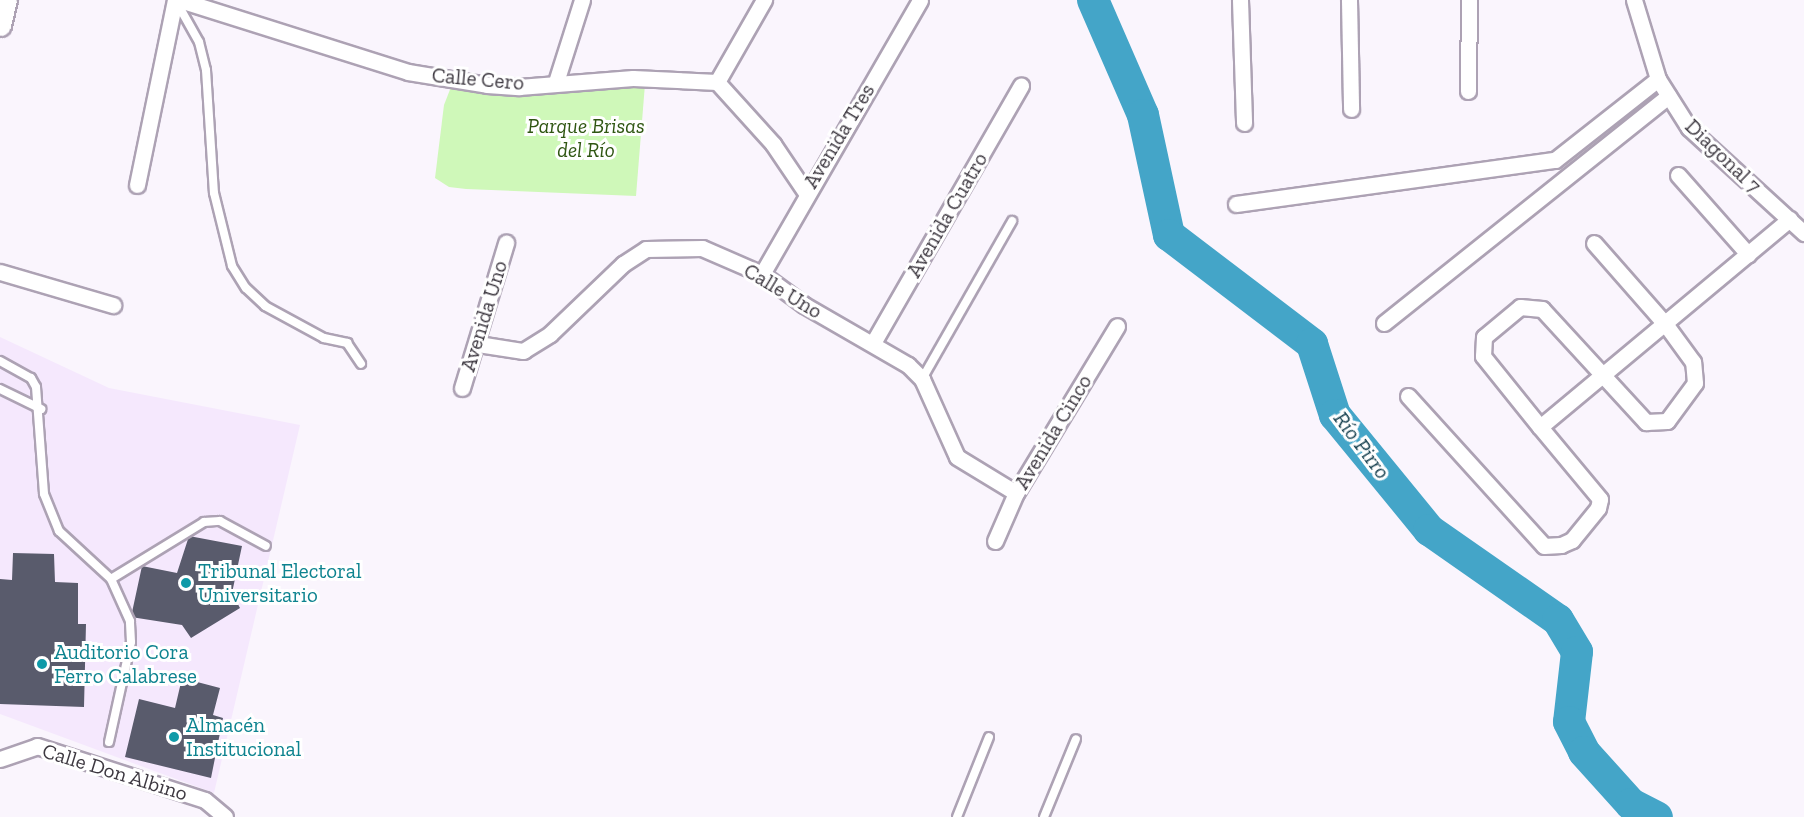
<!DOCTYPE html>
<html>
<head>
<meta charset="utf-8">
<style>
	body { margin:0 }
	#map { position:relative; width:1804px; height:817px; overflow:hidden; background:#faf5fd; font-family:"Zilla Slab",serif }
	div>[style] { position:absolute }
	.built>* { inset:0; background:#f5e8fd }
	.green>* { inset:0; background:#cff8b9 }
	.river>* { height:32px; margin:-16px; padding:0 16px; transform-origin:16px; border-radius:16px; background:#44a5c8 }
	.building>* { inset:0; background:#595b6c }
	.roads { filter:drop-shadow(2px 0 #ada2b4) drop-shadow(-2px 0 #ada2b4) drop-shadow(0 2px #ada2b4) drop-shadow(0 -2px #ada2b4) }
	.lane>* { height:8px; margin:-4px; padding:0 4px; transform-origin:4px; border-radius:4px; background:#fff }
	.street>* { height:15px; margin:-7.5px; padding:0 7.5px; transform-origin:7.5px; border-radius:7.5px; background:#fff }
	.secondary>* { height:21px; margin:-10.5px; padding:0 10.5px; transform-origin:10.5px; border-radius:10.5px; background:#fff }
	.dots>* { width:16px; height:16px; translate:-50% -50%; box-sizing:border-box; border:3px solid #fff; border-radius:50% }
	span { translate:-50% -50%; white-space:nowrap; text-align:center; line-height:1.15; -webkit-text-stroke:6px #fff; paint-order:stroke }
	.street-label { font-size:21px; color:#3d3840 }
	.park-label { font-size:21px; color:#2f5612; font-style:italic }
	.culture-label { font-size:21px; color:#0d838f }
	.left { translate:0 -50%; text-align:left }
	.water-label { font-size:22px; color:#174150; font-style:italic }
</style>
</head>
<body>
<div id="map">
	<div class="built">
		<i style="clip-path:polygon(0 337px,109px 388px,300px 425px,214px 793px,0 714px)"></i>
	</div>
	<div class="green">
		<i style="clip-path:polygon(645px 84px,636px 196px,466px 189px,449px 187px,435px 178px,444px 105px,451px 87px)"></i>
	</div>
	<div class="river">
		<i style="left:1093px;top:0;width:125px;rotate:66.5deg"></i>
		<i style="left:1143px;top:115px;width:123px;rotate:77.8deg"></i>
		<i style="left:1169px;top:235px;width:180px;rotate:37.3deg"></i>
		<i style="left:1312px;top:344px;width:75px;rotate:72.1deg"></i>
		<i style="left:1335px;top:415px;width:149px;rotate:50.7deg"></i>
		<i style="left:1429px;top:530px;width:157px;rotate:34.9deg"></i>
		<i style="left:1558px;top:620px;width:37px;rotate:59deg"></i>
		<i style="left:1577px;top:652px;width:70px;rotate:96.5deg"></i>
		<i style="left:1569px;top:722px;width:34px;rotate:63deg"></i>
		<i style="left:1584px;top:752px;width:70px;rotate:47.9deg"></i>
		<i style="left:1631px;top:804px;width:29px;rotate:27deg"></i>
	</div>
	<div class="building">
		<i style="clip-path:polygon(189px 536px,242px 546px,232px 593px,240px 608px,191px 638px,182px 625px,131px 617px,142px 566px,177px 573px)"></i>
		<i style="clip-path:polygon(13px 553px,54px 554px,55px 582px,78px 583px,78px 624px,86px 624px,84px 707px,0 704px,0 579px,12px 580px)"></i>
		<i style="clip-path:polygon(182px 678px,220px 688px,213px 715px,223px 718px,211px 778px,125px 757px,139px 699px,175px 708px)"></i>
	</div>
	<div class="roads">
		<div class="lane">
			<i style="left:176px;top:1px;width:47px;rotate:60.7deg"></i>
			<i style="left:199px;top:42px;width:29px;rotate:76deg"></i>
			<i style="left:206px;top:70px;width:123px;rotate:86.3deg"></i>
			<i style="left:214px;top:193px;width:75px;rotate:76.1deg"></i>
			<i style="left:232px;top:266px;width:26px;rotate:58deg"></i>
			<i style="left:246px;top:288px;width:26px;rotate:43deg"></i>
			<i style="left:265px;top:306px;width:67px;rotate:28.5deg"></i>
			<i style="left:324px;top:338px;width:24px;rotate:12deg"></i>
			<i style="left:347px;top:343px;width:25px;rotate:56deg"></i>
			<i style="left:0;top:361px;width:35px;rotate:29deg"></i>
			<i style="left:31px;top:378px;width:10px;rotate:61deg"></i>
			<i style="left:36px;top:387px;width:107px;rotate:85.7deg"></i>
			<i style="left:44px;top:494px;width:40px;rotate:68deg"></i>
			<i style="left:59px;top:531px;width:71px;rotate:42.7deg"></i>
			<i style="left:111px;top:579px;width:109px;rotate:-31.5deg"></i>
			<i style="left:204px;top:522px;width:16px;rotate:-4deg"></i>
			<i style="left:220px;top:521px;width:52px;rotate:28.5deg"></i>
			<i style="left:922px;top:379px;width:182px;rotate:-60.3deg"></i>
			<i style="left:0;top:389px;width:46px;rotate:26deg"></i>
			<i style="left:109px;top:742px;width:102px;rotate:-77.6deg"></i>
			<i style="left:131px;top:642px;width:21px;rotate:-93deg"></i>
			<i style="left:130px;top:621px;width:46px;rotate:-114.3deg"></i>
			<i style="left:957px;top:817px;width:86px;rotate:-68.2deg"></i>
			<i style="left:1044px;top:817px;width:84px;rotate:-67.7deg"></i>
		</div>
		<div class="street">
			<i style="left:180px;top:0;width:239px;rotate:17.5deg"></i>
			<i style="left:408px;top:72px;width:80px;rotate:9.3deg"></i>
			<i style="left:487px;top:85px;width:32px;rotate:4deg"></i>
			<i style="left:519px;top:87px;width:114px;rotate:-4.5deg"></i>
			<i style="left:633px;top:78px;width:84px;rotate:2.7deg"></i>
			<i style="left:717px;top:82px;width:84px;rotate:47.9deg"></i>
			<i style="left:773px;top:144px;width:59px;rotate:56deg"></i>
			<i style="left:1240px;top:0;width:123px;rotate:88.1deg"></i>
			<i style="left:1349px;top:0;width:109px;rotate:88.9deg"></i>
			<i style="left:1634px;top:0;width:83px;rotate:73.1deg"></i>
			<i style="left:1658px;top:79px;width:58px;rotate:57.7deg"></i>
			<i style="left:1689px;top:128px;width:156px;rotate:42.4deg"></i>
			<i style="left:556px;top:82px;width:86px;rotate:-72.4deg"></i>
			<i style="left:717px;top:82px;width:95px;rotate:-60.2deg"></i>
			<i style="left:1468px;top:91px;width:91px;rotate:-89.4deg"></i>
			<i style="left:1678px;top:175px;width:106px;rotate:48.5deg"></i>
			<i style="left:137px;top:185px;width:189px;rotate:-78.4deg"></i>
			<i style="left:1236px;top:204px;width:322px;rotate:-7.9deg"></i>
			<i style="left:1555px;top:160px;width:131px;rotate:-38.2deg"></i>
			<i style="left:0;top:272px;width:118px;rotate:16.3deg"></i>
			<i style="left:762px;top:274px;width:316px;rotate:-60deg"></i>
			<i style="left:1384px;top:323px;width:364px;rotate:-38.6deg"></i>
			<i style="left:873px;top:343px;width:297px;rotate:-60.1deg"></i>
			<i style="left:478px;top:344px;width:46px;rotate:8.8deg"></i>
			<i style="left:523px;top:351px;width:32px;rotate:-32deg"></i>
			<i style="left:550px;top:334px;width:101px;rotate:-43.8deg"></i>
			<i style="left:623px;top:264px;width:27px;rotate:-33deg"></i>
			<i style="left:646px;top:249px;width:56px;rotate:-1deg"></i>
			<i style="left:702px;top:248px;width:65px;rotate:23.4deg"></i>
			<i style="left:762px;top:274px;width:52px;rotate:36.4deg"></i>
			<i style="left:804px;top:305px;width:120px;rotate:30deg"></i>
			<i style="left:908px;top:365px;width:20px;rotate:45deg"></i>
			<i style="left:922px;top:379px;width:85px;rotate:65.8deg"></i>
			<i style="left:957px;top:457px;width:69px;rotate:31.4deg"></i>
			<i style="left:462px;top:388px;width:152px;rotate:-73.1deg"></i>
			<i style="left:1408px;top:396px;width:202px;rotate:47.8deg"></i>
			<i style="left:1544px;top:546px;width:17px;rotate:-3deg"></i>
			<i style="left:1561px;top:545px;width:12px;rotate:-24deg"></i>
			<i style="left:1572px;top:540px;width:41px;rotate:-50.9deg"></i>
			<i style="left:1598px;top:508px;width:9px;rotate:-77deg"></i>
			<i style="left:1600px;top:499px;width:94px;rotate:-129.8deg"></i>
			<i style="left:1540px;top:427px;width:325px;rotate:-39.8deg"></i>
			<i style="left:1540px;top:427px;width:91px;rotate:-128.8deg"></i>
			<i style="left:1483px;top:356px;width:19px;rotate:-87deg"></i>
			<i style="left:1484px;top:337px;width:47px;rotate:-39.8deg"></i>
			<i style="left:1520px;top:307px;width:22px;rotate:5deg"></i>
			<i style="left:1542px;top:309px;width:154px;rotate:47.4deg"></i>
			<i style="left:1646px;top:422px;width:21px;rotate:-3deg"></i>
			<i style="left:1667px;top:421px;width:47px;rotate:-53.6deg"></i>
			<i style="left:1695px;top:383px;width:21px;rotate:-95deg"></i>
			<i style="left:1693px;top:362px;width:46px;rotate:-126.1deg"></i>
			<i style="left:1666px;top:325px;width:109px;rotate:-131.3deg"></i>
			<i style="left:995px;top:541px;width:52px;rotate:-66.4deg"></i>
			<i style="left:1016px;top:493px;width:195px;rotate:-58.8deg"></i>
			<i style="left:0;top:759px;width:39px;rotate:-19deg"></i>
			<i style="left:37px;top:746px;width:176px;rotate:17.8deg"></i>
			<i style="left:205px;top:800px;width:26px;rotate:40deg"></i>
		</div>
		<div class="secondary">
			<i style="left:0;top:25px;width:26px;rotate:-77deg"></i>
		</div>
	</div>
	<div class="dots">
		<i style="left:186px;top:583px;background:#0f9aa8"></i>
		<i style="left:42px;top:664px;background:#0f9aa8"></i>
		<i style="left:174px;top:737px;background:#0f9aa8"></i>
	</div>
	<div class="street-label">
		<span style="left:478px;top:79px;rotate:5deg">Calle Cero</span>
		<span style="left:839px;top:136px;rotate:-59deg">Avenida Tres</span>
		<span style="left:1723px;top:156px;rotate:44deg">Diagonal 7</span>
		<span style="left:947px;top:215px;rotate:-60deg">Avenida Cuatro</span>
		<span style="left:783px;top:291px;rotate:31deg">Calle Uno</span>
		<span style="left:484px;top:316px;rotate:-73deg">Avenida Uno</span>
		<span style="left:1053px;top:432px;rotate:-59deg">Avenida Cinco</span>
		<span style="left:115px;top:772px;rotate:17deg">Calle Don Albino</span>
	</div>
	<div class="park-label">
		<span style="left:586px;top:138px">Parque Brisas<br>del Río</span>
	</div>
	<div class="culture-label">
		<span class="left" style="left:198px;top:583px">Tribunal Electoral<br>Universitario</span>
		<span class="left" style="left:54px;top:664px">Auditorio Cora<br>Ferro Calabrese</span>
		<span class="left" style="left:186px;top:737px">Almacén<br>Institucional</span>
	</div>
	<div class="water-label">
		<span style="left:1362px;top:445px;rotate:53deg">Río Pirro</span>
	</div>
</div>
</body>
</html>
